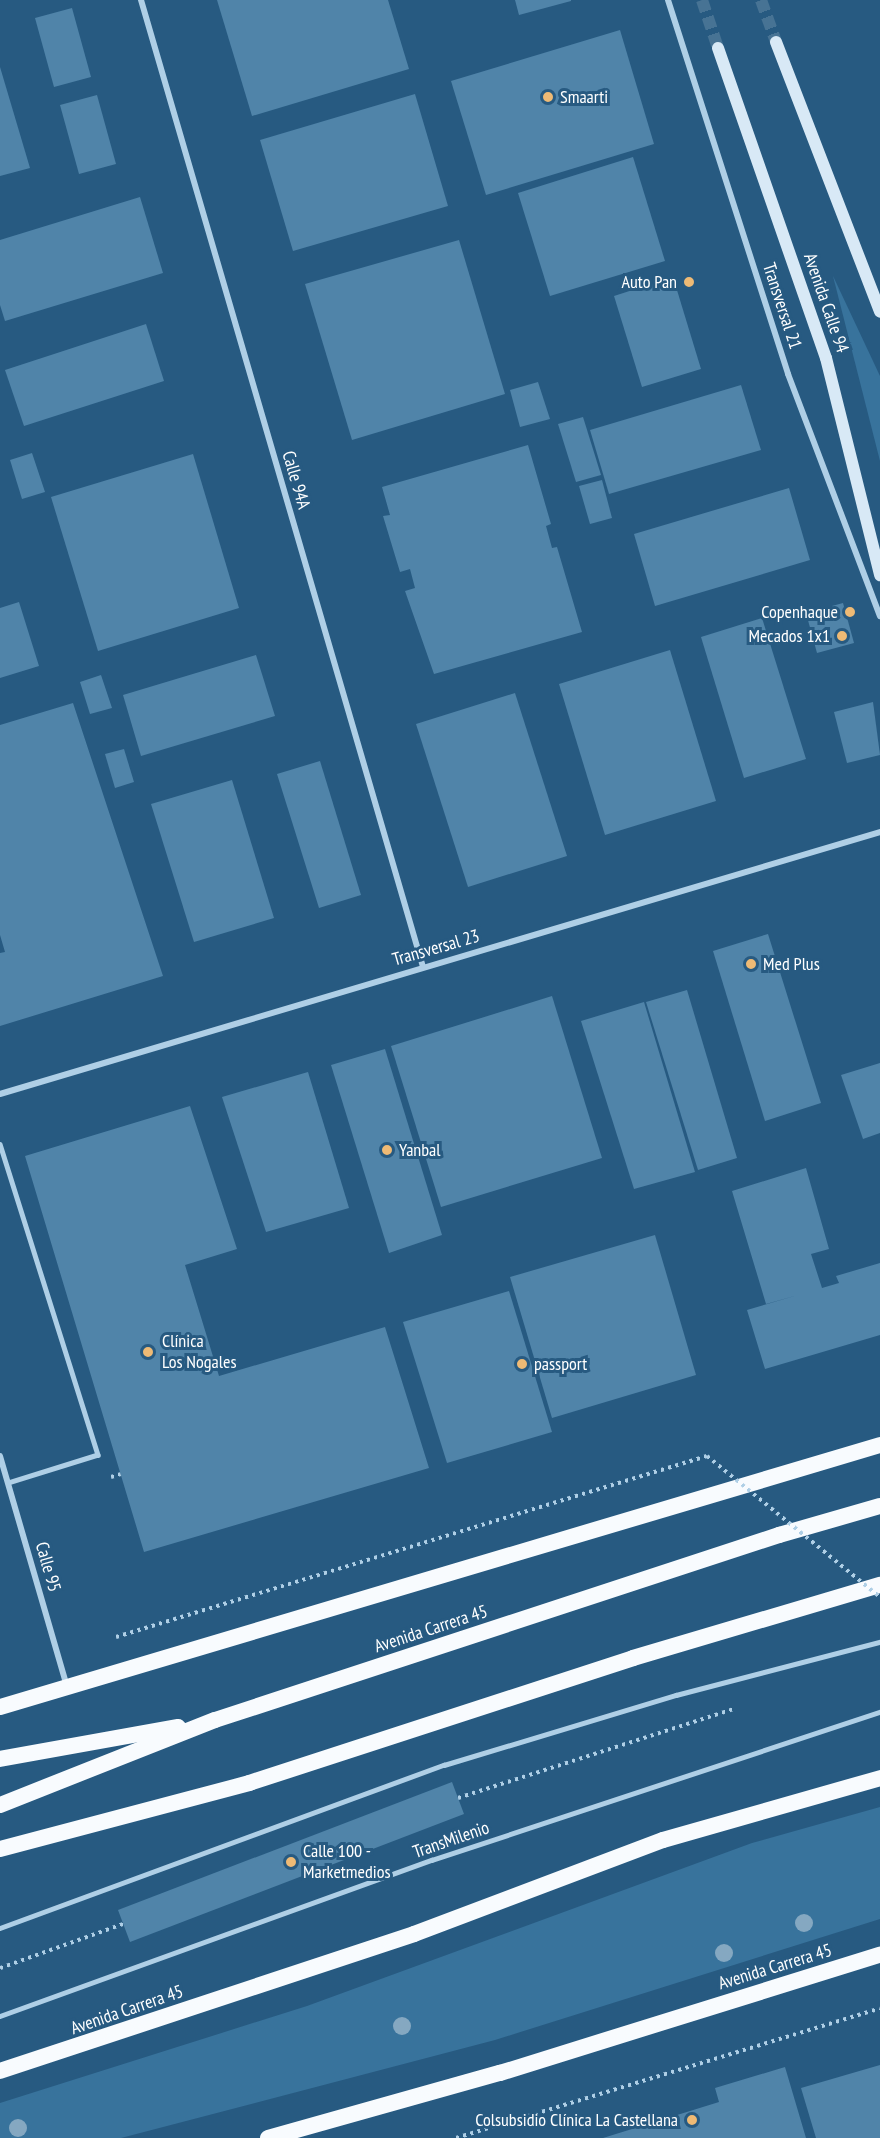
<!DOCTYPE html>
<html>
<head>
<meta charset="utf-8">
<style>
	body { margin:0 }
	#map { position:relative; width:880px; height:2138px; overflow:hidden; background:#275a81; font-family:"PT Sans Narrow",sans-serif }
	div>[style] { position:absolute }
	.green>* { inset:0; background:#38739c }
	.building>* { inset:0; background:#5084a9 }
	.secondary-tunnel>* { height:12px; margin-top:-6px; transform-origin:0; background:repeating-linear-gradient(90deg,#477394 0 12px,transparent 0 18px) }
	.path>* { height:4px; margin-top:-2px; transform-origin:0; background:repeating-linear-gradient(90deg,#afcfe6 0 3px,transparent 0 7.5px) }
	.service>* { height:4.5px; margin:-2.25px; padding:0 2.25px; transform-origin:2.25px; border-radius:2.25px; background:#afcfe6 }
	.minor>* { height:6px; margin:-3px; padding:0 3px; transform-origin:3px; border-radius:3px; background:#afcfe6 }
	.secondary>* { height:12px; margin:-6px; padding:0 6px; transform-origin:6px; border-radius:6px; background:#d8e9f6 }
	.trunk>* { height:16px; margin:-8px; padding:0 8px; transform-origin:8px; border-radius:8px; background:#f8fbfe }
	.path-bridge>* { height:4px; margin-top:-2px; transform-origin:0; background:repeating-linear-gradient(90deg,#afcfe6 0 3px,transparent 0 7.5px) }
	.trees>* { width:18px; height:18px; margin:-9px; border-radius:50%; background:#85a8c1 }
	.dots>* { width:16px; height:16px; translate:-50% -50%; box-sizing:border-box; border:3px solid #275a81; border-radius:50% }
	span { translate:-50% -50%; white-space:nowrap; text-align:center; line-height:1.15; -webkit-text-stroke:6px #275a81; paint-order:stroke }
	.poi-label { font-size:18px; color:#fff }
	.left { translate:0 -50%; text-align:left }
	.right { translate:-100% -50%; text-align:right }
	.street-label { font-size:18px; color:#fff }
</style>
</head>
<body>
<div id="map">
	<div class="green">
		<i style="clip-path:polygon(833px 276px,880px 376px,880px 461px)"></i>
		<i style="clip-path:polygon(880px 1807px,880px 1919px,495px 2040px,121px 2138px,0 2138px,0 2103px,307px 2006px,752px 1843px)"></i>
	</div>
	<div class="building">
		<i style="clip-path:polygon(217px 0,388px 0,409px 69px,252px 116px)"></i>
		<i style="clip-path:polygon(515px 0,571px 0,571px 1px,519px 15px)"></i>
		<i style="clip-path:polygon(72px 8px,91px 77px,54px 87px,35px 18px)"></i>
		<i style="clip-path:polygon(620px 30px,654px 144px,486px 195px,451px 81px)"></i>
		<i style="clip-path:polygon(0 67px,30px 168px,0 176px)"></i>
		<i style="clip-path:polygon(415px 94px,448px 206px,293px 251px,260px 140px)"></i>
		<i style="clip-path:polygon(97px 95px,116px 164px,79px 174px,60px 105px)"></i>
		<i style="clip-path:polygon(633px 157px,665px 261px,550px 296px,518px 193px)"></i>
		<i style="clip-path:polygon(140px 197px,163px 273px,5px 321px,0 305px,0 240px)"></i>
		<i style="clip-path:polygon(459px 240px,505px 394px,352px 440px,305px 284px)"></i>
		<i style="clip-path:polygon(673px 277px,701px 369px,642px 387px,614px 296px)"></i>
		<i style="clip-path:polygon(146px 324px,164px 381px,24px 426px,5px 370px)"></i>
		<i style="clip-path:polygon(538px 382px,550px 419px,520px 427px,510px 390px)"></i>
		<i style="clip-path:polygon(741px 385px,761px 450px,609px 494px,590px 430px)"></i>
		<i style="clip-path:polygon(583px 417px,601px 475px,576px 482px,558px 424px)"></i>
		<i style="clip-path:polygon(528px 445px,551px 524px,546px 526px,552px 548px,557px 547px,582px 632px,434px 674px,405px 591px,415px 588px,410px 569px,400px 572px,383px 516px,390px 515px,382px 487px)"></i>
		<i style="clip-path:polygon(32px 453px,45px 492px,22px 499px,10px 460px)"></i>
		<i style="clip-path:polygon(193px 454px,239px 608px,98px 651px,51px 497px)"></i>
		<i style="clip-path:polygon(602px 480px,612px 518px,590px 524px,579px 486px)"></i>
		<i style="clip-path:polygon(789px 488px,810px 560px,655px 606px,634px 534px)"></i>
		<i style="clip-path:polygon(19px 602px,39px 666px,0 678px,0 608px)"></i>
		<i style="clip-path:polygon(843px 603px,854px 643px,817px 653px,806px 613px)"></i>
		<i style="clip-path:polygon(762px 618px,806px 759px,744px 778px,701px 637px)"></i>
		<i style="clip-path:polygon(670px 650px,716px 801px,605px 835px,559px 684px)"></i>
		<i style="clip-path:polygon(256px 655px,275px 716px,141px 756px,123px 695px)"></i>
		<i style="clip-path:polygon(101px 675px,112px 708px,90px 714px,80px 682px)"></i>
		<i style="clip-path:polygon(515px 693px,567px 856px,468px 887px,416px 724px)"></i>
		<i style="clip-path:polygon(873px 702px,880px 755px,847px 763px,834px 712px)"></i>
		<i style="clip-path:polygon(73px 703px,163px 976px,0 1026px,0 953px,5px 952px,0 935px,0 725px)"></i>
		<i style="clip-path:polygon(124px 749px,134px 782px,115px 788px,105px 754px)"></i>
		<i style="clip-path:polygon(320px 761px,361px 895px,319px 908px,277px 774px)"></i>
		<i style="clip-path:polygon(232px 780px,274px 918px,194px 942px,151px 804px)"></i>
		<i style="clip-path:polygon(768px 934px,821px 1103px,765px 1121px,713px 951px)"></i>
		<i style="clip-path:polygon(687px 990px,737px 1158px,698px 1170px,646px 1002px)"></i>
		<i style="clip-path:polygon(552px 996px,602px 1158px,441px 1207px,391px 1046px)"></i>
		<i style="clip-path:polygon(644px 1002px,695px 1172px,634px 1189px,581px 1021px)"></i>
		<i style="clip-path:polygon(385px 1049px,442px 1235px,389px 1253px,331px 1065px)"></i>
		<i style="clip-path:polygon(880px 1063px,880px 1133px,863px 1139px,841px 1075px)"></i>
		<i style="clip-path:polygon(308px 1072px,349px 1208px,266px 1232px,222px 1097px)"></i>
		<i style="clip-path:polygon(190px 1106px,237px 1249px,185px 1265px,219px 1376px,385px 1327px,429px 1468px,144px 1552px,25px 1156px)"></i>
		<i style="clip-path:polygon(806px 1168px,829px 1249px,811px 1254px,822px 1288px,839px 1283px,836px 1276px,880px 1263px,880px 1335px,765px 1369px,747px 1310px,798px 1295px,766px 1304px,732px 1191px)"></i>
		<i style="clip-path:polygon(655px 1235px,696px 1375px,552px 1418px,510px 1277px)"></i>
		<i style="clip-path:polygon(509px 1291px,552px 1432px,447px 1463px,403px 1322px)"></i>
		<i style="clip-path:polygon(452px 1782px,464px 1814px,130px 1942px,118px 1910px)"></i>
		<i style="clip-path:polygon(880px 2065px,880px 2138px,816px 2138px,801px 2088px)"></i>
		<i style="clip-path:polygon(785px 2067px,806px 2138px,603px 2138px,719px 2102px,715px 2088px)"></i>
	</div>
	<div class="secondary-tunnel">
		<i style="left:702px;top:0;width:51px;rotate:71.6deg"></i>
		<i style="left:761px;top:0;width:45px;rotate:70.3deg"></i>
	</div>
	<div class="path">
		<i style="left:111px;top:1477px;width:10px;rotate:-17deg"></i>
		<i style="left:116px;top:1637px;width:618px;rotate:-17.03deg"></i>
		<i style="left:458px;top:1798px;width:290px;rotate:-17.9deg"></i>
		<i style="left:0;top:1968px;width:131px;rotate:-19.7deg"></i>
		<i style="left:456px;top:2138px;width:443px;rotate:-17deg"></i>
	</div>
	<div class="service">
		<i style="left:0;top:1144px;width:326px;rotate:72.5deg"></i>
		<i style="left:98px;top:1455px;width:94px;rotate:162.7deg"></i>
		<i style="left:0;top:1928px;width:473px;rotate:-20.2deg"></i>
		<i style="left:444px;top:1765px;width:242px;rotate:-16.8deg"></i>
		<i style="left:676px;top:1695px;width:211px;rotate:-14.6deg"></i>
		<i style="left:0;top:2016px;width:459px;rotate:-19.9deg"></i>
		<i style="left:432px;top:1860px;width:472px;rotate:-18.3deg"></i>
	</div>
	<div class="minor">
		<i style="left:141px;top:0;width:1007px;rotate:73.74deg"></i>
		<i style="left:668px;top:0;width:393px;rotate:72.2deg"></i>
		<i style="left:788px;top:374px;width:259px;rotate:69.2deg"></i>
		<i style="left:0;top:1094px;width:918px;rotate:-16.58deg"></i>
		<i style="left:0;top:1456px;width:240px;rotate:73.8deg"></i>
	</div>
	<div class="secondary">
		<i style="left:776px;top:42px;width:289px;rotate:68.9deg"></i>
		<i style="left:718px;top:48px;width:328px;rotate:70.8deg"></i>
		<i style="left:826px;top:358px;width:224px;rotate:76deg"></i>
	</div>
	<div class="trunk">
		<i style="left:0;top:1707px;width:918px;rotate:-16.58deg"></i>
		<i style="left:0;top:1759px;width:181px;rotate:-10.2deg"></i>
		<i style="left:0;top:1805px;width:231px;rotate:-21.6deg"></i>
		<i style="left:215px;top:1720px;width:594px;rotate:-18.16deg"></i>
		<i style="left:779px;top:1535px;width:105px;rotate:-16deg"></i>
		<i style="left:0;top:1849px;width:258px;rotate:-14.8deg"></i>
		<i style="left:249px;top:1783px;width:404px;rotate:-18deg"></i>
		<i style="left:633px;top:1658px;width:258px;rotate:-16.5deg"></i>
		<i style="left:0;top:2071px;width:436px;rotate:-18.3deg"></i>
		<i style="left:414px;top:1934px;width:266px;rotate:-20.7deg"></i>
		<i style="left:663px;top:1840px;width:226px;rotate:-15.9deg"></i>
		<i style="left:268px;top:2138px;width:241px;rotate:-15.7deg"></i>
		<i style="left:500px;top:2073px;width:398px;rotate:-17.3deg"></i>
	</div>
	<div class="path-bridge">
		<i style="left:707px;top:1456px;width:223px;rotate:39.2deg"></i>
	</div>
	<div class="trees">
		<i style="left:804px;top:1923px"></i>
		<i style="left:724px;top:1953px"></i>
		<i style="left:402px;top:2026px"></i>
		<i style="left:18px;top:2128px"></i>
	</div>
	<div class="dots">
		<i style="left:548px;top:97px;background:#eeba75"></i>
		<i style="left:689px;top:282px;background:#eeba75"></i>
		<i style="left:850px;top:612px;background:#eeba75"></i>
		<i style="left:842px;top:636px;background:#eeba75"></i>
		<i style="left:751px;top:964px;background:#eeba75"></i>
		<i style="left:387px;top:1150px;background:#eeba75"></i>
		<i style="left:148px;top:1352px;background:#eeba75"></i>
		<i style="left:522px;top:1364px;background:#eeba75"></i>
		<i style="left:291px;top:1862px;background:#eeba75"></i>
		<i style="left:692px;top:2120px;background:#eeba75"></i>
	</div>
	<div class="poi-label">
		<span class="left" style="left:560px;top:97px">Smaarti</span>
		<span class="right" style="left:677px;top:282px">Auto Pan</span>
		<span class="right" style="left:838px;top:612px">Copenhaque</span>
		<span class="right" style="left:830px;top:636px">Mecados 1x1</span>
		<span class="left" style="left:763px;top:964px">Med Plus</span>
		<span class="left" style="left:399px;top:1150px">Yanbal</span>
		<span class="left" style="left:162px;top:1352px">Clínica<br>Los Nogales</span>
		<span class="left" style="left:534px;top:1364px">passport</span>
		<span class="left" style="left:303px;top:1862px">Calle 100 -<br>Marketmedios</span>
		<span class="right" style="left:678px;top:2120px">Colsubsidio Clínica La Castellana</span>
	</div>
	<div class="street-label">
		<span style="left:826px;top:303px;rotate:71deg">Avenida Calle 94</span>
		<span style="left:782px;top:306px;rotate:72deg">Transversal 21</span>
		<span style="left:296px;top:480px;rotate:74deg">Calle 94A</span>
		<span style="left:436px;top:948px;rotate:-16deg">Transversal 23</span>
		<span style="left:48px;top:1567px;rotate:74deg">Calle 95</span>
		<span style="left:431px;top:1629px;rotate:-18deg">Avenida Carrera 45</span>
		<span style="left:451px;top:1840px;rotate:-19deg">TransMilenio</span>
		<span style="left:775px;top:1967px;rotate:-17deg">Avenida Carrera 45</span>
		<span style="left:127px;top:2010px;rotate:-19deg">Avenida Carrera 45</span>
	</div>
</div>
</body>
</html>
